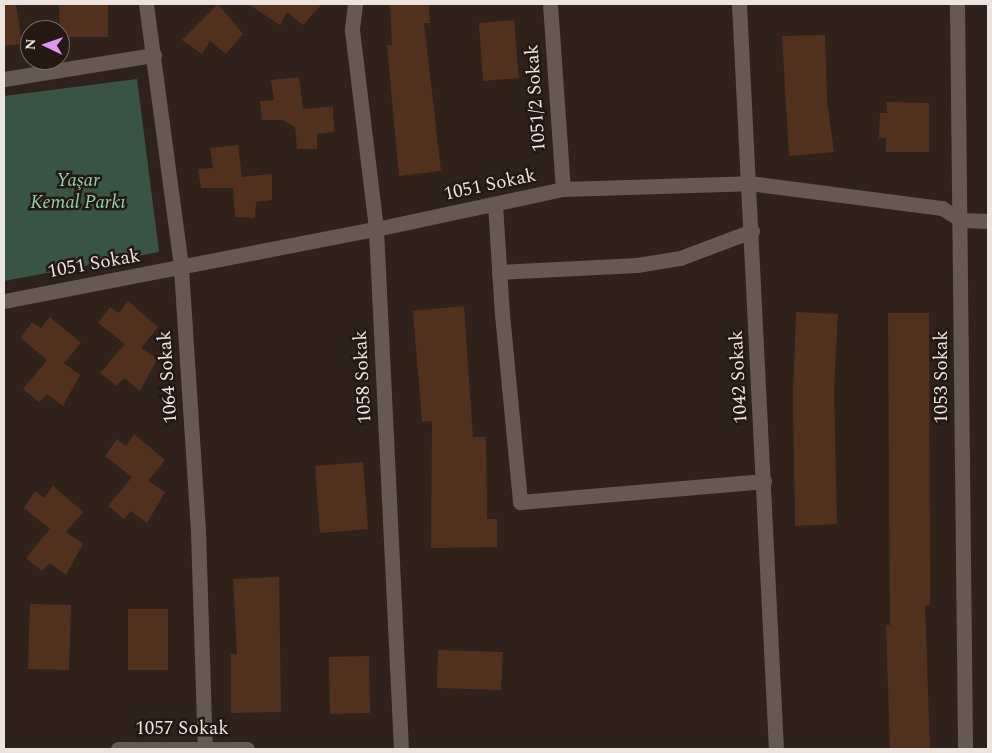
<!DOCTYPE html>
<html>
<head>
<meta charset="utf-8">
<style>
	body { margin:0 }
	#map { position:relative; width:992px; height:753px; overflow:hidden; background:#2e221b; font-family:Spectral,serif }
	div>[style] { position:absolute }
	.green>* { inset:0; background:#3a5443 }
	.building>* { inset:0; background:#51311d }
	.minor>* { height:15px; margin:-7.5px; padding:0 7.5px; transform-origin:7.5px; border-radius:7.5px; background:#665951 }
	span { translate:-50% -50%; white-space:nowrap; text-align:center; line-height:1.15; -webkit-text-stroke:5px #241912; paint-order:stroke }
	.street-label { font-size:19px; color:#ece4df }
	.park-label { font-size:19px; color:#92d1a8; font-style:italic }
	.frame { position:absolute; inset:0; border:5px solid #ece4df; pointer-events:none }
	.north { position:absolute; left:20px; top:20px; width:50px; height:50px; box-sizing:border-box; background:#241912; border:1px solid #746a64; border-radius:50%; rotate:273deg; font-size:14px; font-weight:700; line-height:20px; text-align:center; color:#ece4df }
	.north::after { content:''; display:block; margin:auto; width:18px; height:22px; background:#de98f2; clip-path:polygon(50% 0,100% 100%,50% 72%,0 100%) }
</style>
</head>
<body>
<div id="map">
	<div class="green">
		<i style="clip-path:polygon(137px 79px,159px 252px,4px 281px,4px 96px)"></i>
	</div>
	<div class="building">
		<i style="clip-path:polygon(4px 4px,16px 4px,22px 44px,4px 46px)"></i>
		<i style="clip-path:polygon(59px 4px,108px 4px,108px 37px,60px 37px)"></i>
		<i style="clip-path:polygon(218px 4px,243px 34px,226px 54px,210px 41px,202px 54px,182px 40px)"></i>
		<i style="clip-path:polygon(248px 4px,322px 4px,303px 25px,287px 12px,280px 25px)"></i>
		<i style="clip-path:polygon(390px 4px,429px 4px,430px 23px,424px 23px,441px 171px,399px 176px,387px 45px,392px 45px)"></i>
		<i style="clip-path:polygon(514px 20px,519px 78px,483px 81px,479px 23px)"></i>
		<i style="clip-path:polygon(825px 35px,827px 101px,834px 152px,789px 156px,782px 36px)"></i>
		<i style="clip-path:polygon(299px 77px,303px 109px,333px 106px,334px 132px,317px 134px,317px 149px,297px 149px,295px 127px,283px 120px,262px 120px,260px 101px,274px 100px,271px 80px)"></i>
		<i style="clip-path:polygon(886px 102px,929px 103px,929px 152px,886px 152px,886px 138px,879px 138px,880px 113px,887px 113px)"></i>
		<i style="clip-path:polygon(238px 145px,242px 177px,272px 174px,272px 200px,256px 202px,255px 218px,235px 217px,233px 188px,201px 188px,198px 169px,213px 168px,210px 148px)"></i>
		<i style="clip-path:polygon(128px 301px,158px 327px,141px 348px,157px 359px,140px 391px,124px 378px,117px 386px,100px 373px,125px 344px,98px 323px,110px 307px,119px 313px)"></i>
		<i style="clip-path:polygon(464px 306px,473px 437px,486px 437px,487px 519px,497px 519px,497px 547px,431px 548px,432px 421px,422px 422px,413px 311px)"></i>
		<i style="clip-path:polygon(796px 312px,838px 314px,834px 390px,837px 524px,795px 526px,793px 395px)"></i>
		<i style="clip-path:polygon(888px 313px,929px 313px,930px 605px,925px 605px,930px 749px,890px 749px,886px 625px,890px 625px)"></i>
		<i style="clip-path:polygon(50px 317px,81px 343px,64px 363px,80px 375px,63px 406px,47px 394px,39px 402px,23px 389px,47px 360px,21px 338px,32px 322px,41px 328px)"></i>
		<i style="clip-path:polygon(134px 434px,165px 460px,148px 481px,165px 492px,147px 523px,131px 511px,124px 519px,108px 506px,132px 477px,105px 456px,117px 439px,126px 446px)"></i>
		<i style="clip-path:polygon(363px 462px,368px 529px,320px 533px,315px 466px)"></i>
		<i style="clip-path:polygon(53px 486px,83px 512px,66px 532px,83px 544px,66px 575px,50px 563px,42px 571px,26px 558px,50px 529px,24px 508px,35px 491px,44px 498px)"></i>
		<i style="clip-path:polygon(279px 577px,281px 712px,231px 713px,231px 654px,237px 654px,233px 579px)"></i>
		<i style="clip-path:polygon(30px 604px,71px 605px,69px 670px,28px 669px)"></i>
		<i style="clip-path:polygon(128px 609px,168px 609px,168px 670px,128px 670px)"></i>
		<i style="clip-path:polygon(438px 650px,503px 652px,501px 690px,437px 688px)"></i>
		<i style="clip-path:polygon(369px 656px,370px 713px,330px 714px,329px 657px)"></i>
	</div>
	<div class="minor">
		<i style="left:146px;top:4px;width:266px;rotate:82.4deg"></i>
		<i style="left:181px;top:268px;width:264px;rotate:86.3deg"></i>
		<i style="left:198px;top:531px;width:218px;rotate:88.2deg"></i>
		<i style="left:355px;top:4px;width:26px;rotate:97deg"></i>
		<i style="left:352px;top:30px;width:200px;rotate:83.1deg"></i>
		<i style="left:376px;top:229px;width:521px;rotate:87.25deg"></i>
		<i style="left:550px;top:4px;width:185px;rotate:86deg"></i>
		<i style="left:739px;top:4px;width:746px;rotate:87.16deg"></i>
		<i style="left:957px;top:4px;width:745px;rotate:89.38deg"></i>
		<i style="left:4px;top:79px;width:152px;rotate:-9.1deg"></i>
		<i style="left:495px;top:204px;width:110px;rotate:86.4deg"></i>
		<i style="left:502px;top:314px;width:189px;rotate:84.5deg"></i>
		<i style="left:520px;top:502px;width:245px;rotate:-4.9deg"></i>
		<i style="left:499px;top:272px;width:138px;rotate:-2.9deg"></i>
		<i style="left:637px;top:265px;width:44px;rotate:-9.2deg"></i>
		<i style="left:680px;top:258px;width:77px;rotate:-20.6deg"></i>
		<i style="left:4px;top:301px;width:379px;rotate:-11deg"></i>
		<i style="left:376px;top:229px;width:191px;rotate:-12.1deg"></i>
		<i style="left:563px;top:189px;width:186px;rotate:-1.8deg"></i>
		<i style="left:749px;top:183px;width:195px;rotate:7.4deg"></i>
		<i style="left:942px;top:208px;width:22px;rotate:32deg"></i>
		<i style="left:961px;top:220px;width:27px;rotate:2deg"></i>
		<i style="left:118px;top:749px;width:129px"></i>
	</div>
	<div class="street-label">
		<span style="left:536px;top:98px;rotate:-94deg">1051/2 Sokak</span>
		<span style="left:490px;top:185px;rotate:-12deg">1051 Sokak</span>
		<span style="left:94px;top:264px;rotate:-10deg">1051 Sokak</span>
		<span style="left:168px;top:377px;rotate:-94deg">1064 Sokak</span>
		<span style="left:363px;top:377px;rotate:-93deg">1058 Sokak</span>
		<span style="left:739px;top:377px;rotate:-93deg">1042 Sokak</span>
		<span style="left:942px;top:377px;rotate:-90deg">1053 Sokak</span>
		<span style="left:182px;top:729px">1057 Sokak</span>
	</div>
	<div class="park-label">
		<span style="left:78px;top:192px">Yaşar<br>Kemal Parkı</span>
	</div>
	<div class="frame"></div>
	<div class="north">N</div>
</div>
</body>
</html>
